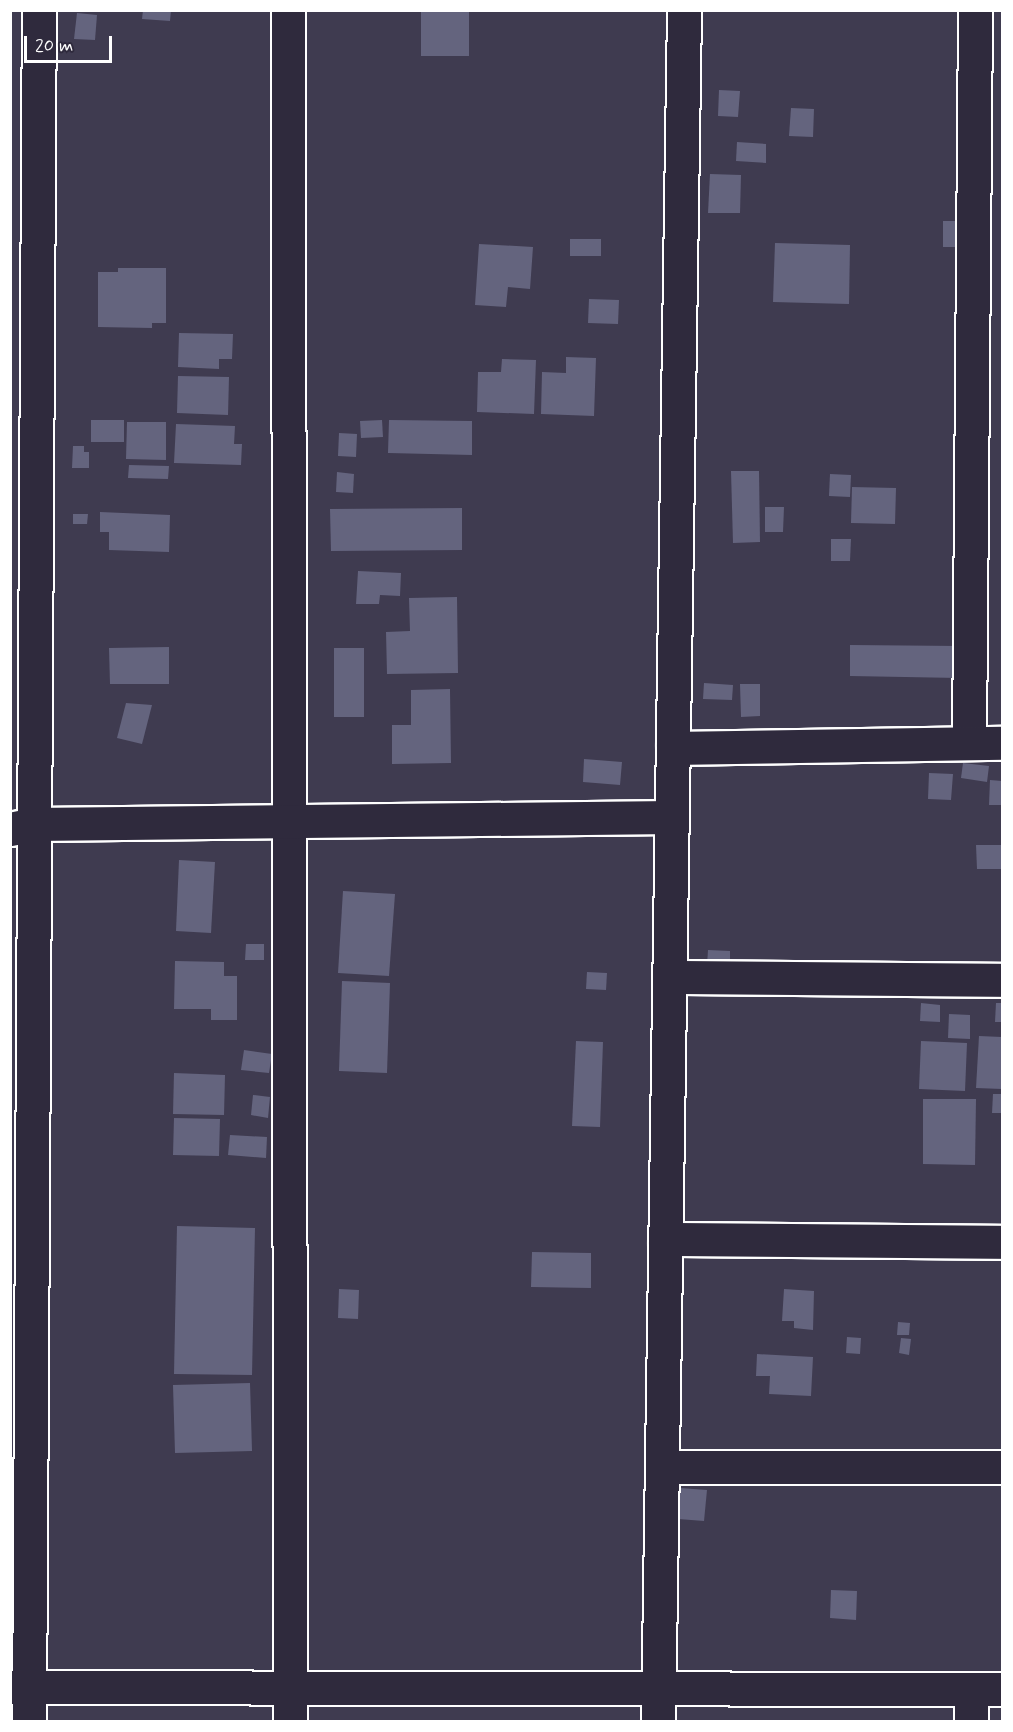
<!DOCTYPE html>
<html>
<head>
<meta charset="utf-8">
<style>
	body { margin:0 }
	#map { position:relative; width:1013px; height:1732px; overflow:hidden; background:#3f3b50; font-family:Mynerve,sans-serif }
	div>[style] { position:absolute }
	.building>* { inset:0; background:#64647e }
	.roads { filter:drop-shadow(2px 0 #fff) drop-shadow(-2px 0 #fff) drop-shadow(0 2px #fff) drop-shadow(0 -2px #fff) }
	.minor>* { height:33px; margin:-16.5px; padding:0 16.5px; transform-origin:16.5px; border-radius:16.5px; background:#2f2a3d }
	span { translate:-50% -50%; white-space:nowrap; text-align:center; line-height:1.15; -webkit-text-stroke:4.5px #2f2a3d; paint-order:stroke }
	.frame { position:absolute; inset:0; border:12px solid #fff; pointer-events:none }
	.scale { position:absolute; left:24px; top:36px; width:88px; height:27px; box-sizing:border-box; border:3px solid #fff; border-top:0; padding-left:8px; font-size:18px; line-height:21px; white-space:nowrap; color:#fff; -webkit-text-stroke:4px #2f2a3d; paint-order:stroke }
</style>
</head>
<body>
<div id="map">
	<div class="building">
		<i style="clip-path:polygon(143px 10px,171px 10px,170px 21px,142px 19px)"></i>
		<i style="clip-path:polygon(421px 10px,469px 10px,469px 56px,421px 56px)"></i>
		<i style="clip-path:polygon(77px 13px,97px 15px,95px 40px,74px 39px)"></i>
		<i style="clip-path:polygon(719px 90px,740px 91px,738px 117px,718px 116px)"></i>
		<i style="clip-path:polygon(791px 108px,814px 109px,813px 137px,789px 136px)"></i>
		<i style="clip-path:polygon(737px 142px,766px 144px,766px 163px,736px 161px)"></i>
		<i style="clip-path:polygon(710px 174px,741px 175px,740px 213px,708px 213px)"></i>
		<i style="clip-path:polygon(943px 221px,964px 221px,964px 247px,943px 247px)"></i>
		<i style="clip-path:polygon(570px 239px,601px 239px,601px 256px,570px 256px)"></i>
		<i style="clip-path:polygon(775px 243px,850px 245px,849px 304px,773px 302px)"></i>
		<i style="clip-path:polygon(479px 244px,533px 247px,530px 289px,508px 287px,506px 307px,475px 305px)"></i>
		<i style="clip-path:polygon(118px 268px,166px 268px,166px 323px,152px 323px,152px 328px,98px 327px,98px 272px,118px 272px)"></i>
		<i style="clip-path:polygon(589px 299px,619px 300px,618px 324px,588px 323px)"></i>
		<i style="clip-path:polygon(179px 333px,233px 334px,232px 359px,219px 359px,219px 369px,178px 367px)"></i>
		<i style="clip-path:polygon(566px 357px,596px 358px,594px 416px,541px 414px,542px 372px,566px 373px)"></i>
		<i style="clip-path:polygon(502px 359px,536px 360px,534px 414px,477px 412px,478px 372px,501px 372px)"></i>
		<i style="clip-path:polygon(178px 376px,229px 377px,228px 415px,177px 413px)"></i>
		<i style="clip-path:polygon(91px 420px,124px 420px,124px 442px,91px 442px)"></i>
		<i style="clip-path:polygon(382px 420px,383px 437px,361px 438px,360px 421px)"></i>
		<i style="clip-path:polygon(389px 420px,472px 421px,472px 455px,388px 453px)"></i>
		<i style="clip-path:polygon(127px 422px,166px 422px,166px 460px,126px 459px)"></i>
		<i style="clip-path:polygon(176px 424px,235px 426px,234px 444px,242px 444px,241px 465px,174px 463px)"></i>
		<i style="clip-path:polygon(339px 433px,357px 434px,356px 457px,338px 456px)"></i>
		<i style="clip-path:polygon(73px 446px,84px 446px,84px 452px,89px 452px,89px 468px,72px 468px)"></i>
		<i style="clip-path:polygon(129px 465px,169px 466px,168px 479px,128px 478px)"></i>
		<i style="clip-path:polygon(731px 471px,759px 471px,760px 542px,733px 543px)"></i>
		<i style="clip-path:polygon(337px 472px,354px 474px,353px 493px,336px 492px)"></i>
		<i style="clip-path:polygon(830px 474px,851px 475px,850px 497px,829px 496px)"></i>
		<i style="clip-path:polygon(852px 487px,896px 488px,895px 524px,851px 523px)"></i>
		<i style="clip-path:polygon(765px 507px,784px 507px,783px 532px,765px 532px)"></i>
		<i style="clip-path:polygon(462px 508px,462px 550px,331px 551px,330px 509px)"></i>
		<i style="clip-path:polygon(100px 512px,170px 515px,169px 552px,109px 550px,109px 532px,100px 532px)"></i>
		<i style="clip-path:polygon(73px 514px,88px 514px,87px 524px,73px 524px)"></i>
		<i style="clip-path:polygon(831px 539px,851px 539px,850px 561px,831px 561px)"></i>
		<i style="clip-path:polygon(358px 571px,401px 573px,400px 596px,380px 595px,379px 604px,356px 604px)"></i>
		<i style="clip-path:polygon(457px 597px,458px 673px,387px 674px,386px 632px,410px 631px,409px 598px)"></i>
		<i style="clip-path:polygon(850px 645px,960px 646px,959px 678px,850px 676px)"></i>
		<i style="clip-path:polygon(169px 647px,169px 684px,110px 684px,109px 648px)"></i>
		<i style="clip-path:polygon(334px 648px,364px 648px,364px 717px,334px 717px)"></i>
		<i style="clip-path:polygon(704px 683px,733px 685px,732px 700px,703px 699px)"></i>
		<i style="clip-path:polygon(740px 684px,760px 684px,760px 716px,741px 717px)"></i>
		<i style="clip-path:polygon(450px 689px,451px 763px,392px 764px,392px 725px,411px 725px,411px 690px)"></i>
		<i style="clip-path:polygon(126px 703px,152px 705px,142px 744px,117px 738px)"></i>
		<i style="clip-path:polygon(584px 759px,622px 762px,620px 785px,583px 782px)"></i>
		<i style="clip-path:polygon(963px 763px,989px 766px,987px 782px,961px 778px)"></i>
		<i style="clip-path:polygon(929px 773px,953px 774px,951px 800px,928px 799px)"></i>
		<i style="clip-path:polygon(990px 780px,1002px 781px,1002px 805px,989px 805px)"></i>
		<i style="clip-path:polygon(976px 845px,1002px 845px,1002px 869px,977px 869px)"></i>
		<i style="clip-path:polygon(179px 860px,215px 862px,211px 933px,176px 931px)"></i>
		<i style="clip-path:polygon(343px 891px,395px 894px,389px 976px,338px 973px)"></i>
		<i style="clip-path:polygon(246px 944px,264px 944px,264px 960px,245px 960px)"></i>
		<i style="clip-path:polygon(708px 950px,730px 951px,730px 965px,707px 965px)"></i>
		<i style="clip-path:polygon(175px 961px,224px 962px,224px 976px,237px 976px,237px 1020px,211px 1020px,211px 1009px,174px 1009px)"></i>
		<i style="clip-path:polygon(587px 972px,607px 973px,606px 990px,586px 989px)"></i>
		<i style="clip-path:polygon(342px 981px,390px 983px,387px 1073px,339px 1071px)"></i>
		<i style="clip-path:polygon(921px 1003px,940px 1005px,940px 1022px,920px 1021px)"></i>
		<i style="clip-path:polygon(996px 1003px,1002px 1003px,1002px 1022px,995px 1022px)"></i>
		<i style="clip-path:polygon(949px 1014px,970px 1015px,970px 1039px,948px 1038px)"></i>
		<i style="clip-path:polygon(979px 1036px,1002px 1037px,1002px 1089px,976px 1088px)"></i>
		<i style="clip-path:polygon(576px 1041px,603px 1042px,600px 1127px,572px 1126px)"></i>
		<i style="clip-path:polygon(921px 1041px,967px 1043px,965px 1091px,919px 1089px)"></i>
		<i style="clip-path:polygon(244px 1050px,272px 1054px,269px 1073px,241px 1070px)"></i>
		<i style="clip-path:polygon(174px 1073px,225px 1075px,224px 1115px,173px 1114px)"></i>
		<i style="clip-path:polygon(993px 1094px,1002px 1094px,1002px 1113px,992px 1113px)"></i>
		<i style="clip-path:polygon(253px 1095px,270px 1097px,268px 1118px,251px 1115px)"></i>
		<i style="clip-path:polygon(923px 1099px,976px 1099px,975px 1165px,923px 1164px)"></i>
		<i style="clip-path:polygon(174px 1118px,220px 1119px,219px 1156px,173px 1155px)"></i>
		<i style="clip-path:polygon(230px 1135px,267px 1137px,266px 1158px,228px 1155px)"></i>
		<i style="clip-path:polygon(177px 1226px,255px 1228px,252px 1375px,174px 1374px)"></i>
		<i style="clip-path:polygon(532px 1252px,591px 1253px,591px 1288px,531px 1287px)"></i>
		<i style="clip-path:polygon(339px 1289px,359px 1290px,358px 1319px,338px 1318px)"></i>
		<i style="clip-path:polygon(784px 1289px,814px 1291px,813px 1330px,794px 1328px,794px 1321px,782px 1321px)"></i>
		<i style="clip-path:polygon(898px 1322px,910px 1323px,909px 1335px,897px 1335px)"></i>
		<i style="clip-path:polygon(847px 1337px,861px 1338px,860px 1354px,846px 1353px)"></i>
		<i style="clip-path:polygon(901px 1338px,911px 1339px,909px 1355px,899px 1353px)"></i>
		<i style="clip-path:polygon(757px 1354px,813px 1357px,811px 1396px,769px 1394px,770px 1376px,756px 1376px)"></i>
		<i style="clip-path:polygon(250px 1383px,252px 1451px,175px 1453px,173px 1385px)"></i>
		<i style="clip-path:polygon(680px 1488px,707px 1490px,704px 1521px,678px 1519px)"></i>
		<i style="clip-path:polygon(831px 1590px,857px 1591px,856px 1620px,830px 1618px)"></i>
	</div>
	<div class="roads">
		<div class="minor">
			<i style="left:288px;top:10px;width:1712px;rotate:89.93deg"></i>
			<i style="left:969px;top:743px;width:733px;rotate:-89.53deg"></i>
			<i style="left:673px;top:748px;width:329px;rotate:-0.9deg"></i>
			<i style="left:10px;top:829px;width:25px;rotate:-12deg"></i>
			<i style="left:34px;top:824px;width:638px;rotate:-0.63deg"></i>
			<i style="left:670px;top:977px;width:332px;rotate:0.5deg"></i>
			<i style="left:665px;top:1239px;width:337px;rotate:0.5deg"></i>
			<i style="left:662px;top:1467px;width:340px"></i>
			<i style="left:10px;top:1687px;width:992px;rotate:0.12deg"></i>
			<i style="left:971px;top:1689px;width:33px;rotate:90deg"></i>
			<i style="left:29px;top:1722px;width:1712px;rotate:-89.67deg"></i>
			<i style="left:658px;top:1722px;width:1712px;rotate:-89.13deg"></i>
		</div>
	</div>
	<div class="frame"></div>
	<div class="scale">20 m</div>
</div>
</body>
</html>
